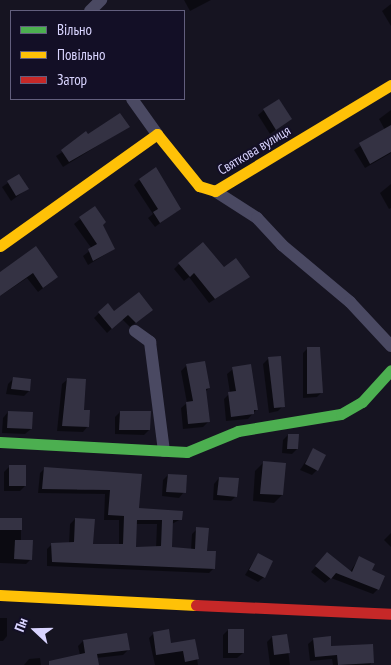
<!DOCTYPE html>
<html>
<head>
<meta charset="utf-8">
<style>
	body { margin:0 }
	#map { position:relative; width:391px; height:665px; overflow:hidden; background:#161421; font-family:"PT Sans Narrow",sans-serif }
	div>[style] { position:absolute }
	.shadow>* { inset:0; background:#0007 }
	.building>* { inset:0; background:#343243 }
	.street>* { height:12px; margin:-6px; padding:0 6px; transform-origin:6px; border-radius:6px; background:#4a4962 }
	.fast>* { height:11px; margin:-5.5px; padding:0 5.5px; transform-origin:5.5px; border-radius:5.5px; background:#4caf50 }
	.slow>* { height:11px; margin:-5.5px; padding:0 5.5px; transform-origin:5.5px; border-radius:5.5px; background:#ffc107 }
	.jam>* { height:11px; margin:-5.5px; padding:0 5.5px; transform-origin:5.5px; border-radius:5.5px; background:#c62828 }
	span { translate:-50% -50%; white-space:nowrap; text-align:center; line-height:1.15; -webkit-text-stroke:4px #130f26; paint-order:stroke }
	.street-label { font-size:14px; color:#d9d4ff }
	.legend { position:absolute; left:10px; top:10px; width:175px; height:90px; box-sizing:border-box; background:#130f26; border:1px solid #625e7d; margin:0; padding:6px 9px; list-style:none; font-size:15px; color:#d9d4ff }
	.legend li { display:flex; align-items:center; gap:10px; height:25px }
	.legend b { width:25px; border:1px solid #625e7d }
	.north { position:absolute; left:10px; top:605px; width:50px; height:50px; -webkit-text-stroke:4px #130f26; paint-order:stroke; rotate:291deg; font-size:14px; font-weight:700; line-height:20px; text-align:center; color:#d9d4ff }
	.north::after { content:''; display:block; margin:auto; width:18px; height:22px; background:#d9d4ff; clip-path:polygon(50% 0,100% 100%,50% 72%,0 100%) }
</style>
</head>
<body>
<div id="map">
	<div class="shadow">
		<i style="clip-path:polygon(184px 0,211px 0,190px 11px)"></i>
		<i style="clip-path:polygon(391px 4px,391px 26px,382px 11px)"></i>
		<i style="clip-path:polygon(264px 110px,290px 119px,270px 134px,258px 115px)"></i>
		<i style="clip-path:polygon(391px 110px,391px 153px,365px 168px,354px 150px,385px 130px,379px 119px)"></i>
		<i style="clip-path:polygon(128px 127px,63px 167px,56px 156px,88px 136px)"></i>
		<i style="clip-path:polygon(19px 175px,27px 189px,11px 201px,2px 187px)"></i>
		<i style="clip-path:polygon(139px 180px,179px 209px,155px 227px,148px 218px,153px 214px,134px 185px)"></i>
		<i style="clip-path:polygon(391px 184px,391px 208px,389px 209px,380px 193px)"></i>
		<i style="clip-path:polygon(94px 208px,114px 249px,88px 265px,83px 256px,92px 249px,74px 224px)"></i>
		<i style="clip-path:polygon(36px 247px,51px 282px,38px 292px,27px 278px,0 296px,0 273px)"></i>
		<i style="clip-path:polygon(179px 264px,224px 269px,249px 277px,209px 303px,189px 277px,184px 281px,174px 269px)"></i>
		<i style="clip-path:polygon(114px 312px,146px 315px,130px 327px,122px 319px,107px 333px,94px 318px,99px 313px)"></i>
		<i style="clip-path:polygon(308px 348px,322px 392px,317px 397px,303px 398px,303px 353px)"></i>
		<i style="clip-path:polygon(269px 358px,283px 406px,278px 411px,269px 413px,263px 364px)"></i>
		<i style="clip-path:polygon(187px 365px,209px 388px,205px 392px,208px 422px,203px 427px,183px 429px,181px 408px,187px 403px,181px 371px)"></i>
		<i style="clip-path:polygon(233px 369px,257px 409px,248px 419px,226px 421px,224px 399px,230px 393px,227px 374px)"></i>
		<i style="clip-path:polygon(13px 379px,29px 391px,24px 396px,6px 394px,8px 384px)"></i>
		<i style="clip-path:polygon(68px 379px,88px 426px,83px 432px,57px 431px,62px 384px)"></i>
		<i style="clip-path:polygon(8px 412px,31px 429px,25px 434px,2px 433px,3px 418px)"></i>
		<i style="clip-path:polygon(120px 412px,149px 430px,144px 435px,115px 434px,115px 417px)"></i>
		<i style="clip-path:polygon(288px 435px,297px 449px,292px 454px,282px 453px,283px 440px)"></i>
		<i style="clip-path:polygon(313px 450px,317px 470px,312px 475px,300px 470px)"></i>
		<i style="clip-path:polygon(263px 463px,282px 495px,274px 503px,253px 501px,255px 471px)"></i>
		<i style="clip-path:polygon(10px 466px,25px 486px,20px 491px,4px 491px,4px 472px)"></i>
		<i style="clip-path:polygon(evenodd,45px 468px,140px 475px,138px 510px,181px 519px,172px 524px,171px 548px,191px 550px,192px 534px,197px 529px,214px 568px,209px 573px,47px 566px,47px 549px,52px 544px,69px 543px,70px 524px,75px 519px,92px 546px,119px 546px,119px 520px,104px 520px,105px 494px,38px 493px,40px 473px,45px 468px,135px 524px,157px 524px,156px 548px,135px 548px,135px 524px)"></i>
		<i style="clip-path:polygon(168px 475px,184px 492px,179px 498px,162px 496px,163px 480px)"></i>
		<i style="clip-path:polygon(219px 478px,236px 496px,231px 501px,213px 500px,214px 484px)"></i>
		<i style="clip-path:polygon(0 519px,21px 519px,21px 541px,31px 559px,26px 564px,0 563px)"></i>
		<i style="clip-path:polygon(391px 533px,391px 547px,384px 540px)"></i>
		<i style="clip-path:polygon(258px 554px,264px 577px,258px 582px,245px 575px)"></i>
		<i style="clip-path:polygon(323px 558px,350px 572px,359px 558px,370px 571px,378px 589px,373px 594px,331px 578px,325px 583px,311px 572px)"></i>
		<i style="clip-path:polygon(0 618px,7px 618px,7px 636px,3px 641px,0 641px)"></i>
		<i style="clip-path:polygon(228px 630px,243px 653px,237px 658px,223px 658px,223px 635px)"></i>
		<i style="clip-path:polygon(154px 633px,170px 645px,194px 641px,198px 665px,155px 665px,149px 638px)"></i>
		<i style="clip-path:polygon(286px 635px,290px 665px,270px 665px,267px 642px,272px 637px)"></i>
		<i style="clip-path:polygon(314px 639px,330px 647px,372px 662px,370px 665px,333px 665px,332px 659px,310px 661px,308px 644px)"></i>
		<i style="clip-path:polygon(83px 641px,128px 650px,123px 655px,96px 658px,98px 665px,53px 665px,80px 655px,78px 646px)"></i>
		<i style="clip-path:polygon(40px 658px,41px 665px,24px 665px,29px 659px)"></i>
	</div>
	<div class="building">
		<i style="clip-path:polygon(279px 99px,292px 119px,276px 130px,263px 109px)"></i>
		<i style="clip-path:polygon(120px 113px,130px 127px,69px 162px,61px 150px,86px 131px,88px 134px)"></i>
		<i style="clip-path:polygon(391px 125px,391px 152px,370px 164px,359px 143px)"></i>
		<i style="clip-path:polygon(156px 167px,181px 209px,160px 223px,153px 212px,158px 209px,139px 179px)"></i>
		<i style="clip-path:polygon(19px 174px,29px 189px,16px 196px,7px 181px)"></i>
		<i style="clip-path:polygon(95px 206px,106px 222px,103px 225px,115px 249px,93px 261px,88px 249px,97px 244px,79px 217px)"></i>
		<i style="clip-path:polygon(203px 242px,224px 267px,236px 258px,250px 277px,215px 299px,194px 273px,190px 277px,178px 263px)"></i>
		<i style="clip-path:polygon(36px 246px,58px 277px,43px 288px,33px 273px,0 296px,0 272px)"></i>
		<i style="clip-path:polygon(139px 292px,153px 310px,136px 323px,128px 315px,112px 329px,98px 312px,108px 303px,114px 311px)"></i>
		<i style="clip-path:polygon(307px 347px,320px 347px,323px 393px,307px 394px)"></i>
		<i style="clip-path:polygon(281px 356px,285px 407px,274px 408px,268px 357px)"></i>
		<i style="clip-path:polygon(205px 361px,210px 388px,206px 389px,210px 422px,188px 424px,186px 402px,193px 401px,186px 364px)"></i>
		<i style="clip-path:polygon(251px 364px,258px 410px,254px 410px,254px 414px,231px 417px,228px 392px,236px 391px,232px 367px)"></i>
		<i style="clip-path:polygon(13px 377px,31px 379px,30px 391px,11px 389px)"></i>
		<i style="clip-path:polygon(67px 378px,86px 379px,84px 410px,90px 410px,89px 427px,62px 426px)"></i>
		<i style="clip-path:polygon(8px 411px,33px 412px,32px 429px,7px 428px)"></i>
		<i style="clip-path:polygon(120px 411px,151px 411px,150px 430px,119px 430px)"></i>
		<i style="clip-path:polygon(288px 434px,299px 434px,298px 449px,287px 449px)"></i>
		<i style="clip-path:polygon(313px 448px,326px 455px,318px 471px,305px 464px)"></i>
		<i style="clip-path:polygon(263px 461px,286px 463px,283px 495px,260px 494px)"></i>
		<i style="clip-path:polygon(9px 465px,26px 465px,26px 486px,9px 486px)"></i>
		<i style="clip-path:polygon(evenodd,44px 467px,142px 474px,139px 508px,183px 511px,182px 520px,173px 520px,172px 547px,195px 549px,196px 527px,209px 528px,207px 551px,216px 551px,215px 569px,52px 562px,51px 543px,74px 542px,75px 518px,95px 519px,93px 544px,123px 544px,124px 516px,108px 515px,110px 490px,42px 489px,44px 467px,137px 520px,162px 520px,161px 546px,136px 547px,137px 520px)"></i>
		<i style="clip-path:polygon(168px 474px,187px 475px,186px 493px,166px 492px)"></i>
		<i style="clip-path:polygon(219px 477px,239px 478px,237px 497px,217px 495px)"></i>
		<i style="clip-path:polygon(0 518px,22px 518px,22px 530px,0 530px)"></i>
		<i style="clip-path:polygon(15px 540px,33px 540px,32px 560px,14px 559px)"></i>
		<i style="clip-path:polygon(327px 552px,352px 572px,359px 556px,375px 564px,372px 570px,385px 576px,379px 590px,336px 573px,331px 579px,315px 566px)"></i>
		<i style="clip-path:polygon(258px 553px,273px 561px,265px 578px,249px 570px)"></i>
		<i style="clip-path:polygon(169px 629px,171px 643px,195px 639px,199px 659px,185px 662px,183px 651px,156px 655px,153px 632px)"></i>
		<i style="clip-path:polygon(228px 629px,244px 629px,244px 653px,228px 653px)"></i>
		<i style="clip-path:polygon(127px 633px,130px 650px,97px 654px,99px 665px,49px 665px,49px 661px,85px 653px,83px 640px)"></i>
		<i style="clip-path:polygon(287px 634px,290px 653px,274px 655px,272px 636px)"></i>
		<i style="clip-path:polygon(331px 636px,331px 646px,373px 644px,374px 663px,338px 665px,337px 655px,315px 657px,313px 638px)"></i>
	</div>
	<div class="street">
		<i style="left:90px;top:11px;width:16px;rotate:-45deg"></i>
		<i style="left:132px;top:99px;width:43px;rotate:54.5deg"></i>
		<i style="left:215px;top:191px;width:50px;rotate:32.7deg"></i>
		<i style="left:257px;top:218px;width:37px;rotate:47deg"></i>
		<i style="left:282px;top:245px;width:89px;rotate:40deg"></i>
		<i style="left:350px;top:302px;width:60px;rotate:47deg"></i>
		<i style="left:135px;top:331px;width:19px;rotate:36deg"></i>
		<i style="left:150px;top:342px;width:110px;rotate:82.7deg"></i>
	</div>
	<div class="fast">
		<i style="left:0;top:442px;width:187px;rotate:3.1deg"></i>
		<i style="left:187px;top:452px;width:55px;rotate:-22.4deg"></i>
		<i style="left:238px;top:431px;width:104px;rotate:-9.4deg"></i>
		<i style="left:341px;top:414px;width:24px;rotate:-30deg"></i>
		<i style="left:362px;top:402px;width:43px;rotate:-47.8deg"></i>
	</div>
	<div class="slow">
		<i style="left:0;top:246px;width:193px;rotate:-35.5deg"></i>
		<i style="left:157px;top:134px;width:67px;rotate:51.1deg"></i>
		<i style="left:199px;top:186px;width:17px;rotate:17deg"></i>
		<i style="left:215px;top:191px;width:205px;rotate:-31.1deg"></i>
		<i style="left:0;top:595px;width:196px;rotate:2.9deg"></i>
	</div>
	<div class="jam">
		<i style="left:196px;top:605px;width:195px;rotate:2.6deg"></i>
	</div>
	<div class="street-label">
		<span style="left:254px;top:150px;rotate:-31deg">Святкова вулиця</span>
	</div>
	<ul class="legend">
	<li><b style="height:6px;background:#4caf50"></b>Вільно</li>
	<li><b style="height:6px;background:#ffc107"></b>Повільно</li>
	<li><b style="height:6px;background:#c62828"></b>Затор</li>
	</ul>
	<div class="north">Пн</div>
</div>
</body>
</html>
